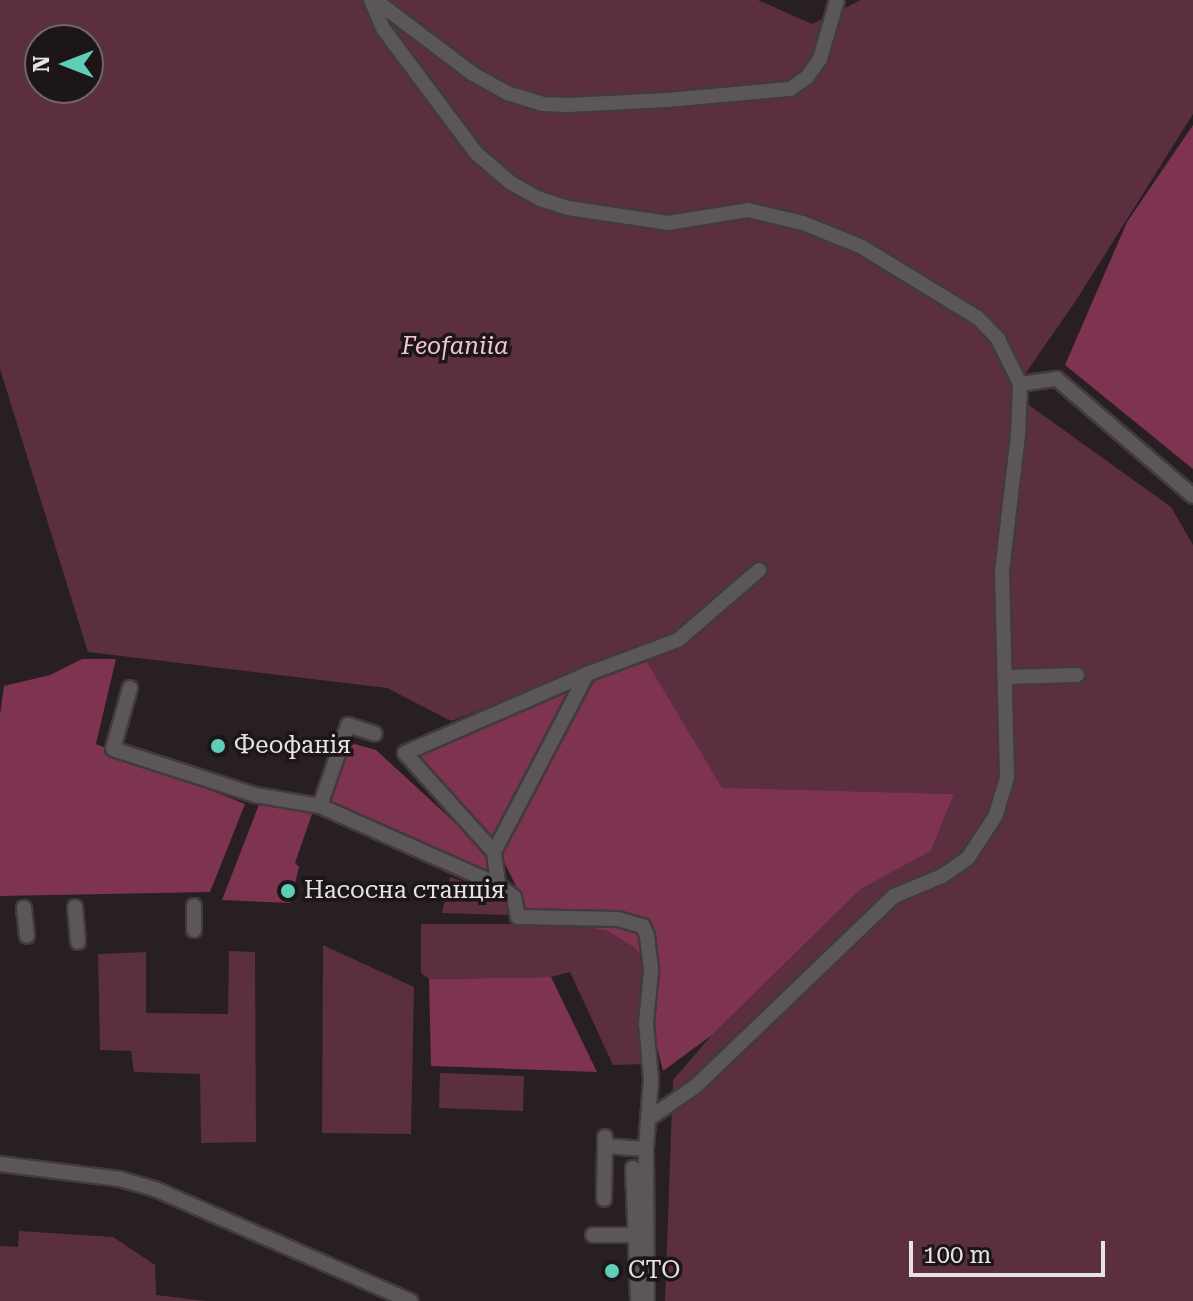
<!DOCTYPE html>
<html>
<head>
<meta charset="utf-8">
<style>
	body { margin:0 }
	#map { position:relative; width:1193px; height:1301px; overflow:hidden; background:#271f21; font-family:"Roboto Serif",serif }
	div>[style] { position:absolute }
	.green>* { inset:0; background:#5b2f3f }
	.forest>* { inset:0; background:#7e3350 }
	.roads { filter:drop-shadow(2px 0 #423a3c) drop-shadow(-2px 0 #423a3c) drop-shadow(0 2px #423a3c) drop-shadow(0 -2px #423a3c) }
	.minor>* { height:14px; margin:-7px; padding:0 7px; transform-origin:7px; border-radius:7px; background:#5b5758 }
	.dots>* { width:22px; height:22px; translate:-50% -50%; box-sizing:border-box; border:4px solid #1d1618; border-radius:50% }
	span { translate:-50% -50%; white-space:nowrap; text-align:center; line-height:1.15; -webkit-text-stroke:7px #1d1618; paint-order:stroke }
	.park-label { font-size:24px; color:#f3c4d2; font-style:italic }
	.poi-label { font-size:24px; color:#e7e2e3 }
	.left { translate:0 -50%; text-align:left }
	.north { position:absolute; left:24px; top:24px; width:80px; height:80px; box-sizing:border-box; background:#1d1618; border:2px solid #6e6869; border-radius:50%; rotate:270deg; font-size:22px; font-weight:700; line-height:32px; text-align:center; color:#e7e2e3 }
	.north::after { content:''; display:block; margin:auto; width:28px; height:36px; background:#5eceb8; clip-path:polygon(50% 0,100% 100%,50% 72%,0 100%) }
	.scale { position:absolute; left:909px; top:1241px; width:196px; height:36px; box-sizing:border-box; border:4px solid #e7e2e3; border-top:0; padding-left:10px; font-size:24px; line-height:28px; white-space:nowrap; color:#e7e2e3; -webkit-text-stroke:6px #1d1618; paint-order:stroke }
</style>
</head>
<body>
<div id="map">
	<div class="green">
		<i style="clip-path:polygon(evenodd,0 0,758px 0,812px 24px,861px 0,1193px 0,1193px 114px,1077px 299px,1012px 393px,1171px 507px,1193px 545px,1193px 1301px,665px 1301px,673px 1080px,712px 1035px,861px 889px,931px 851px,954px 794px,722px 789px,639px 649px,451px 721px,387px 688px,88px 652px,0 369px,0 0,40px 40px,88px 40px,88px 88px,40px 88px,40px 40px)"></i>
		<i style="clip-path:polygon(450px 877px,508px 897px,507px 915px,442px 913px)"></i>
		<i style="clip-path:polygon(421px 924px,569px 924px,609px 931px,635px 948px,650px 971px,646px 1064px,613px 1065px,570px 972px,551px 977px,429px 979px,421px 973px)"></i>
		<i style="clip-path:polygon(323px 945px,414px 987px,411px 1134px,322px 1133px)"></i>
		<i style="clip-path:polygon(229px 951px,255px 952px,256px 1142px,201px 1143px,200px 1074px,134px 1072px,131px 1051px,100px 1050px,98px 954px,146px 952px,146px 1013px,228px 1014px)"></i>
		<i style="clip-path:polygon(440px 1073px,524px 1076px,523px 1111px,439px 1108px)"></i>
		<i style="clip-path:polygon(19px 1231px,113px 1237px,155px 1265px,156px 1295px,206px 1301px,0 1301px,0 1246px,18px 1247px)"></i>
	</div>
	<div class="forest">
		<i style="clip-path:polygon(1193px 125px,1193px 469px,1065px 365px,1127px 222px)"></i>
		<i style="clip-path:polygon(82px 659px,116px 659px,96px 744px,245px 804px,210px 892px,0 896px,0 715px,4px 686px,50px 675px)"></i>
		<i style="clip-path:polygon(647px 662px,722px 788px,954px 794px,931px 851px,861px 889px,712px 1035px,663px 1071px,647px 1007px,651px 972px,635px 948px,608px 931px,569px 924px,528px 925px,525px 904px,501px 856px,597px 676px)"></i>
		<i style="clip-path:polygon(568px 690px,491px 838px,419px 756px)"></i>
		<i style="clip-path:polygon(351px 743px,376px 750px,487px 852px,491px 875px,328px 804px)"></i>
		<i style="clip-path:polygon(260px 802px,312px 814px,295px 863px,299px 867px,290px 903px,222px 900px)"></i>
		<i style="clip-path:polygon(551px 977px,597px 1072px,431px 1066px,429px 979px)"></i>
	</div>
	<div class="roads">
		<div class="minor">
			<i style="left:371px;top:0;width:33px;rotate:67deg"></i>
			<i style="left:384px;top:30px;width:154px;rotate:53.2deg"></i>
			<i style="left:476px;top:153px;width:46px;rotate:40.6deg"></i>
			<i style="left:511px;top:183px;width:33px;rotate:29deg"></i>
			<i style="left:540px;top:199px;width:29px;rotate:18deg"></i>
			<i style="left:568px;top:208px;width:101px;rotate:8.5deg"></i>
			<i style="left:668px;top:223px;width:81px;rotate:-9.2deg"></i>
			<i style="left:748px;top:210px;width:57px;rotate:13.3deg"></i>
			<i style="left:803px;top:223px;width:64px;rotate:22.1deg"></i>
			<i style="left:862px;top:247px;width:136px;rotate:31.5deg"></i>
			<i style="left:978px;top:318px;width:29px;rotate:46deg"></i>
			<i style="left:998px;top:339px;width:50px;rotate:63.9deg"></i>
			<i style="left:1020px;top:384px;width:51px;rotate:92.2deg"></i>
			<i style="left:1018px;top:435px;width:137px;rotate:96.7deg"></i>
			<i style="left:1002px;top:571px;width:207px;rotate:88.6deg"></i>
			<i style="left:1007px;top:778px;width:39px;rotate:107deg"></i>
			<i style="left:996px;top:815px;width:51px;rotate:123.1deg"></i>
			<i style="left:968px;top:858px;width:32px;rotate:145deg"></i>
			<i style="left:942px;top:876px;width:52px;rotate:157.4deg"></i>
			<i style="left:894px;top:896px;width:274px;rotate:136.2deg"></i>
			<i style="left:696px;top:1086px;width:55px;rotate:145.4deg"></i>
			<i style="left:375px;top:0;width:123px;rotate:37.1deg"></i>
			<i style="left:473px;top:74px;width:39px;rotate:29deg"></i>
			<i style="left:507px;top:93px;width:37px;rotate:17deg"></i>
			<i style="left:542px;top:104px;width:26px;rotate:2deg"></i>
			<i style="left:568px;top:105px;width:99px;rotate:-2.9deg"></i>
			<i style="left:667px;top:100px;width:123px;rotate:-5.1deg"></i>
			<i style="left:790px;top:89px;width:21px;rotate:-35deg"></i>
			<i style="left:807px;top:77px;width:22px;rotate:-54deg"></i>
			<i style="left:820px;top:59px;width:61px;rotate:-73.9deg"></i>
			<i style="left:1020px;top:384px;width:37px;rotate:-8deg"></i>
			<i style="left:1057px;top:379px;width:179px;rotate:40.7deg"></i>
			<i style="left:587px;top:674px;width:97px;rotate:-20.5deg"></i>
			<i style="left:678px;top:640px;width:107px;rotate:-40.8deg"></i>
			<i style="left:1005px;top:677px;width:72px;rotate:-1.6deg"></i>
			<i style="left:130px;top:688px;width:63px;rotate:105.6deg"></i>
			<i style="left:113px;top:749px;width:149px;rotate:17.9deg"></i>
			<i style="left:255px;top:795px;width:66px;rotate:9.6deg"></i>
			<i style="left:320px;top:806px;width:86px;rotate:-70.9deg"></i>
			<i style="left:348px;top:725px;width:28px;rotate:18deg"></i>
			<i style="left:320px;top:806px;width:195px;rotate:23.9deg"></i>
			<i style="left:494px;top:852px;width:133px;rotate:-132deg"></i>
			<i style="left:405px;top:753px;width:198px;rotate:-23.5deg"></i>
			<i style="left:587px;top:674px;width:201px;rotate:117.6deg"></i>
			<i style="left:494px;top:852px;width:33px;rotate:83deg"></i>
			<i style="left:498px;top:885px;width:20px;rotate:37deg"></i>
			<i style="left:514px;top:897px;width:20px;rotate:79deg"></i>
			<i style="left:518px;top:917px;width:100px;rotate:1.1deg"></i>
			<i style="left:618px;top:919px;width:26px;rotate:16deg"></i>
			<i style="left:643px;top:926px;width:11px;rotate:68deg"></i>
			<i style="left:647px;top:936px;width:35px;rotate:83deg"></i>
			<i style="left:651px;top:971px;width:52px;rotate:95.5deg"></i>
			<i style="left:646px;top:1023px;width:56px;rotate:84.9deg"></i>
			<i style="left:651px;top:1079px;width:70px;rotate:94.1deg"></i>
			<i style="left:646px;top:1149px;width:152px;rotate:89.6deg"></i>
			<i style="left:194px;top:906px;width:24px;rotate:90deg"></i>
			<i style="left:75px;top:907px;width:35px;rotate:85deg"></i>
			<i style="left:24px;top:908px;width:28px;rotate:84deg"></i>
			<i style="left:605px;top:1137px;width:9px;rotate:90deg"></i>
			<i style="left:605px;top:1146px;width:41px;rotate:4.2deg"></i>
			<i style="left:0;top:1164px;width:121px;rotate:7.1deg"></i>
			<i style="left:120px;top:1179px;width:36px;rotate:16deg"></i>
			<i style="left:155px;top:1189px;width:279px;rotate:23.7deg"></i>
			<i style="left:633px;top:1168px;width:133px;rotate:87.8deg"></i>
			<i style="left:604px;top:1199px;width:53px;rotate:-88.9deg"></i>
			<i style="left:593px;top:1235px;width:43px"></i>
		</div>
	</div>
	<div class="dots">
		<i style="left:218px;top:746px;background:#5eceb8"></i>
		<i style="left:288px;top:891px;background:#5eceb8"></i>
		<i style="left:612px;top:1271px;background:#5eceb8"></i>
	</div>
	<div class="park-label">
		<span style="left:455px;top:347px">Feofaniia</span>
	</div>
	<div class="poi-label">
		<span class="left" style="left:234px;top:746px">Феофанія</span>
		<span class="left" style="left:304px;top:891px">Насосна станція</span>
		<span class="left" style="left:628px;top:1271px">СТО</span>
	</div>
	<div class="north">N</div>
	<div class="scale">100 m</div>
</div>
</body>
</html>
